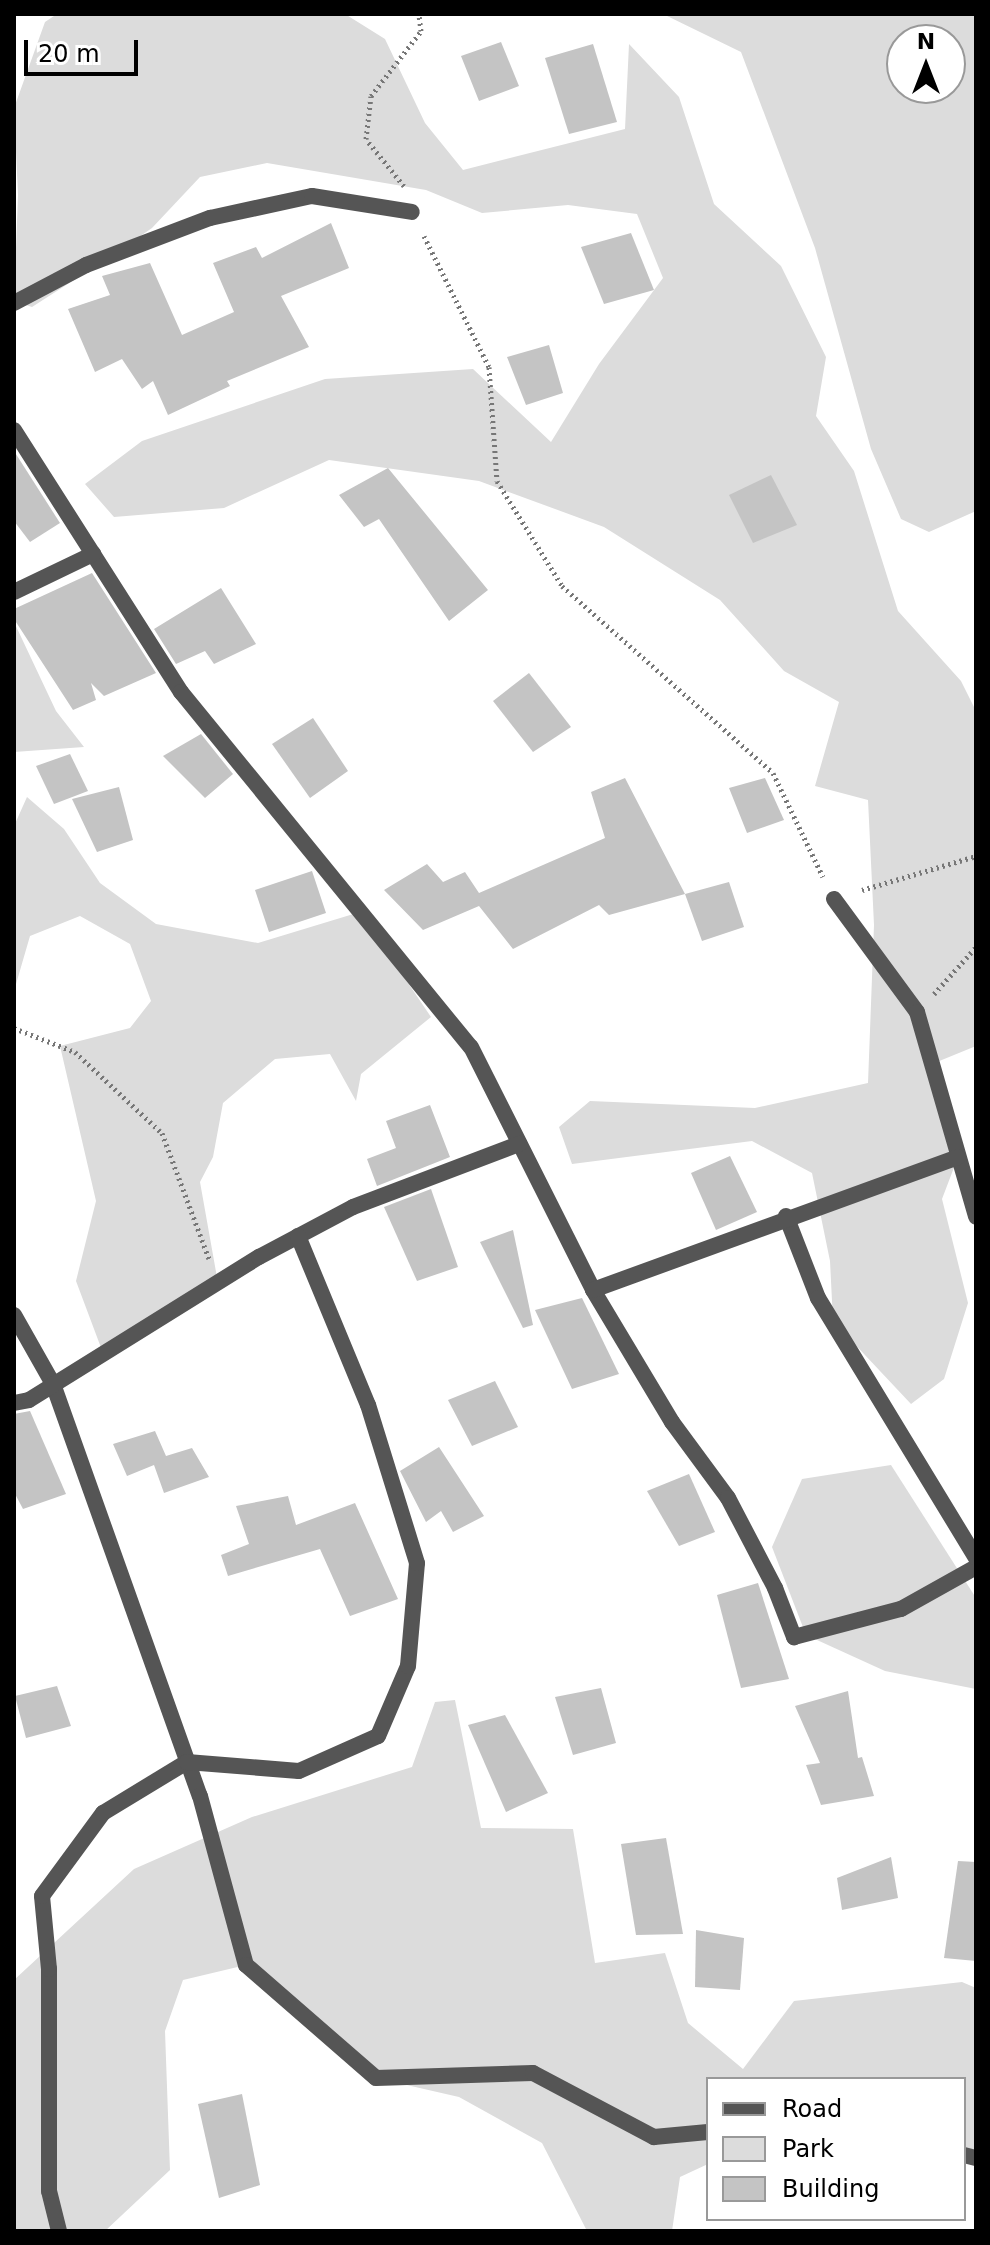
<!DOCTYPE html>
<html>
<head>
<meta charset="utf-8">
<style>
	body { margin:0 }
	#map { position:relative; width:990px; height:2245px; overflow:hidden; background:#fff; font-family:"DejaVu Sans",sans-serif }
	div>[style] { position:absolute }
	.green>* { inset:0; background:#dcdcdc }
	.building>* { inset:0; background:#c4c4c4 }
	.path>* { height:5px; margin-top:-2.5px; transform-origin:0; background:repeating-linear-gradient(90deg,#777 0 2px,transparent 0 6px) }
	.street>* { height:16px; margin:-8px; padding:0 8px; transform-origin:8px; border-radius:8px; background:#555 }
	span { translate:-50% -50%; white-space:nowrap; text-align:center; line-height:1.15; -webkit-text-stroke:6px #fff; paint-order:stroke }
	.frame { position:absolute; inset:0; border:16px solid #000; pointer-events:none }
	.legend { position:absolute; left:706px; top:2077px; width:260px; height:144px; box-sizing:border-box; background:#fff; border:2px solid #999; margin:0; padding:10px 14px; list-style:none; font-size:24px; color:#000 }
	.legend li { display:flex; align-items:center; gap:16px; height:40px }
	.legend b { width:40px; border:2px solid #999 }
	.north { position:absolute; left:886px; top:24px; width:80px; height:80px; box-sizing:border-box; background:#fff; border:2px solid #999; border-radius:50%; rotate:0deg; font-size:22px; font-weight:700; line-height:32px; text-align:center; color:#000 }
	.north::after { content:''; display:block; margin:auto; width:28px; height:36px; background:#000; clip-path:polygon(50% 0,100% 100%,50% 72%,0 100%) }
	.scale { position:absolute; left:24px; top:40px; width:114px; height:36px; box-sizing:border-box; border:4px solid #000; border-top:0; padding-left:10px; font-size:24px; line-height:28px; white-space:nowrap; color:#000; -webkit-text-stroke:6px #fff; paint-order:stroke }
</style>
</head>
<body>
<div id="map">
	<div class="green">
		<i style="clip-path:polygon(57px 14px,345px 14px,385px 39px,425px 123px,463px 170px,625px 129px,629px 44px,679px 97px,714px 204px,781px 266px,826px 357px,816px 416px,854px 471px,898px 611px,961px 681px,976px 711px,976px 1046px,932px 1064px,958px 1157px,942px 1199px,968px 1303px,944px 1379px,911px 1404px,833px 1321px,830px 1261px,812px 1173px,752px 1141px,572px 1164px,559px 1127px,590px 1101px,755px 1108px,868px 1083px,874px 925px,868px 800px,815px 786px,839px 702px,784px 671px,720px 600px,604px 527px,479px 481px,329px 460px,224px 508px,114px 517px,85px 484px,142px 441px,325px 379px,473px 369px,551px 442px,599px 364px,663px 278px,637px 214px,568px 205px,482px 213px,426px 190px,267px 163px,200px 177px,152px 228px,113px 255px,32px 307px,14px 301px,18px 195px,14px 108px,45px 22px)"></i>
		<i style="clip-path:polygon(evenodd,663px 14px,976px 14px,976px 511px,929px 532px,901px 519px,871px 449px,815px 248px,741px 52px,663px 14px,902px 40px,950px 40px,950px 88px,902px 88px,902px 40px)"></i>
		<i style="clip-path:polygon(14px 622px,56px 711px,84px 747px,14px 752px)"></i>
		<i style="clip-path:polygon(27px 797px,64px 829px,100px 883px,156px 924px,258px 943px,360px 912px,431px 1017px,361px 1074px,356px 1101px,330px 1054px,275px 1059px,223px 1103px,213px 1157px,200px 1182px,218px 1283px,103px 1353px,76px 1281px,96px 1201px,60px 1046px,130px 1028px,151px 1001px,130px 944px,80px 916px,30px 936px,14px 991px,14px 826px)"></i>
		<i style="clip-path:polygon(891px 1465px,976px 1598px,976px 1689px,885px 1671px,806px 1635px,772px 1547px,802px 1479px)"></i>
		<i style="clip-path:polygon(455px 1700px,481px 1828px,573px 1829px,595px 1963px,665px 1953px,688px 2023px,743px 2069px,794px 2001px,962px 1982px,976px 1988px,976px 2158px,964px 2155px,964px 2079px,708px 2079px,708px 2164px,680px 2177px,672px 2231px,587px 2231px,542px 2143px,459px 2097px,376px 2078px,246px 1965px,183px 1980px,165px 2031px,170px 2170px,105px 2231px,14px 2231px,14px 1980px,134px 1869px,252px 1817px,412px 1767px,435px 1702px)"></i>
	</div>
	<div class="building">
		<i style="clip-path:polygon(501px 42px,519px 86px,479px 101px,461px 56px)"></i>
		<i style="clip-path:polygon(593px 44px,617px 122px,569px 134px,545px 58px)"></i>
		<i style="clip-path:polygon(331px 223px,349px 268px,281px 296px,309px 347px,227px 381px,230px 386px,168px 415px,153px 381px,142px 389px,122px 359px,95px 372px,68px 309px,110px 295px,102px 276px,150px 263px,182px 335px,234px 312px,213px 263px,256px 247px,262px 258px)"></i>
		<i style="clip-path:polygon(631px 233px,654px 290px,604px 304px,581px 247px)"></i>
		<i style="clip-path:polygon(549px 345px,563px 393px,526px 405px,507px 357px)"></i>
		<i style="clip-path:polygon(14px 451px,60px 523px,30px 542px,14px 521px)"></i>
		<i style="clip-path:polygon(388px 468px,488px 590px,449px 621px,379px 519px,364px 527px,339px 495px)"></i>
		<i style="clip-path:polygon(771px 475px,797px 525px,753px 543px,729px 495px)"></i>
		<i style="clip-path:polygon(92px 573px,156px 673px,104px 696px,91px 683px,96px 700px,73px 710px,14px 619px,14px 609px)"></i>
		<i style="clip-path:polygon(221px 588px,256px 644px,214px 664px,205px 651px,176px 664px,154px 629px)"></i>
		<i style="clip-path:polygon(529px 673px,571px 727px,533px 752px,493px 701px)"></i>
		<i style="clip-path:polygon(313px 718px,348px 771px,310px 798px,272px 744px)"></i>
		<i style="clip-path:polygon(201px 734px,233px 774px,205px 798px,163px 756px)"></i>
		<i style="clip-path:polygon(70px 754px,88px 791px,54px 804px,36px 766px)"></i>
		<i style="clip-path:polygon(625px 778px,685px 894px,609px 915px,599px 905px,513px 949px,479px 906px,423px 930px,384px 890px,427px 864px,443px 882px,465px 872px,479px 893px,605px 838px,591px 792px)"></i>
		<i style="clip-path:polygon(765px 778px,784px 820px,747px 833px,729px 788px)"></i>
		<i style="clip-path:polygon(119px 787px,133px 840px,97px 852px,72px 799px)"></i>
		<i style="clip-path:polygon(312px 871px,326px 913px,269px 932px,255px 890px)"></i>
		<i style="clip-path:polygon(729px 882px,744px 927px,702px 941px,685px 894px)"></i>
		<i style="clip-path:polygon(430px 1105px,450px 1157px,377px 1186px,367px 1159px,396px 1148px,386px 1121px)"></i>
		<i style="clip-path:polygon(730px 1156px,757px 1212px,716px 1230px,691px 1173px)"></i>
		<i style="clip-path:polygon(431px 1189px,458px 1267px,417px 1281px,384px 1207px)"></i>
		<i style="clip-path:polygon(513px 1230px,533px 1325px,523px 1328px,480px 1242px)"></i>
		<i style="clip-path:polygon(582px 1298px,619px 1374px,572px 1389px,535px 1310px)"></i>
		<i style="clip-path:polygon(495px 1381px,518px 1427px,472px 1446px,448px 1400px)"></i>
		<i style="clip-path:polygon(30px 1411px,66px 1494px,23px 1509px,14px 1492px,14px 1414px)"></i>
		<i style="clip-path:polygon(155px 1431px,166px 1456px,192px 1448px,209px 1477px,164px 1493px,154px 1465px,127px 1476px,113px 1444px)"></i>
		<i style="clip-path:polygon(439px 1447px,484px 1516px,453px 1532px,441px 1511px,426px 1522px,400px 1471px)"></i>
		<i style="clip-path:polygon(689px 1474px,715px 1532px,679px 1546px,647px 1491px)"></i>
		<i style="clip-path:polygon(288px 1496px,296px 1525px,355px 1503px,398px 1599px,350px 1616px,320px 1549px,228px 1576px,221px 1555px,249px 1544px,236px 1506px)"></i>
		<i style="clip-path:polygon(758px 1583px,789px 1679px,741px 1688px,717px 1595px)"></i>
		<i style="clip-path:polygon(57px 1686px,71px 1726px,26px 1738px,15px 1696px)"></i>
		<i style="clip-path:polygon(601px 1688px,616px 1743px,573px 1755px,555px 1697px)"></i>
		<i style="clip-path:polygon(848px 1691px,858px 1758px,862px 1757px,874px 1796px,821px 1805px,806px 1765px,820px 1763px,795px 1706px)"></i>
		<i style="clip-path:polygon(505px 1715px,548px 1793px,506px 1812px,468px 1725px)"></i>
		<i style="clip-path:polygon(666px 1838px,683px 1934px,636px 1935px,621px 1844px)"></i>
		<i style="clip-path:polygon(891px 1857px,898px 1898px,842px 1910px,837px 1878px)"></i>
		<i style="clip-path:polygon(958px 1861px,976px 1862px,976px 1961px,944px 1958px)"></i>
		<i style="clip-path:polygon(696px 1930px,744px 1938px,740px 1990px,695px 1987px)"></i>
		<i style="clip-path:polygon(242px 2094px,260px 2185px,219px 2198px,198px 2104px)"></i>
	</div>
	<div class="path">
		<i style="left:404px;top:186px;width:60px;rotate:-129deg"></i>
		<i style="left:366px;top:139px;width:43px;rotate:-83.4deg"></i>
		<i style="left:371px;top:96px;width:82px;rotate:-52.4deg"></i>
		<i style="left:421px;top:31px;width:17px;rotate:-97deg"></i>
		<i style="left:424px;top:236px;width:146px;rotate:63.6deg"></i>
		<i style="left:489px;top:367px;width:114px;rotate:86deg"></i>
		<i style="left:497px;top:481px;width:123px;rotate:58.2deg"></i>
		<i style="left:562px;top:586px;width:282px;rotate:41.5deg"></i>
		<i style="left:773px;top:773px;width:115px;rotate:64.3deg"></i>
		<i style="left:862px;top:890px;width:119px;rotate:-16.6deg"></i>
		<i style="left:934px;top:994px;width:63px;rotate:-48.2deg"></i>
		<i style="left:14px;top:1028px;width:66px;rotate:21.5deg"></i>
		<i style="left:75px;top:1052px;width:119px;rotate:43deg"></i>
		<i style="left:162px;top:1133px;width:134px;rotate:69.5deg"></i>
	</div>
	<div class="street">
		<i style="left:14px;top:303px;width:81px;rotate:-27.8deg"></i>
		<i style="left:86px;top:265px;width:133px;rotate:-20.8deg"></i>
		<i style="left:210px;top:218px;width:104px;rotate:-12.2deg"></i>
		<i style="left:312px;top:196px;width:101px;rotate:9.1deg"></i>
		<i style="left:14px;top:430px;width:311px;rotate:57.5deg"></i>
		<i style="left:181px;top:692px;width:458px;rotate:50.8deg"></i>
		<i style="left:471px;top:1047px;width:272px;rotate:63.3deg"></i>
		<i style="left:593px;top:1290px;width:154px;rotate:59.1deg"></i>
		<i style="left:672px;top:1422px;width:94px;rotate:53.6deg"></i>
		<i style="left:728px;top:1498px;width:102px;rotate:62.4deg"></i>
		<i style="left:775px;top:1588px;width:53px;rotate:68.8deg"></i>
		<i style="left:794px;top:1637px;width:111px;rotate:-14.7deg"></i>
		<i style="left:901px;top:1609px;width:86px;rotate:-29.2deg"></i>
		<i style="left:14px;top:592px;width:88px;rotate:-25.7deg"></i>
		<i style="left:834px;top:899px;width:140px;rotate:53.7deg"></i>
		<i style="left:917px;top:1012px;width:213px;rotate:73.9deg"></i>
		<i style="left:786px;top:1216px;width:88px;rotate:68.7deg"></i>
		<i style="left:818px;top:1298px;width:304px;rotate:58.7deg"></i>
		<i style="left:593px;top:1290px;width:388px;rotate:-20deg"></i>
		<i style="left:14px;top:1315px;width:79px;rotate:60.5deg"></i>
		<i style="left:53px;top:1384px;width:437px;rotate:70.4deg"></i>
		<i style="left:200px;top:1796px;width:175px;rotate:74.8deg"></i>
		<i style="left:246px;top:1965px;width:172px;rotate:41deg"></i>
		<i style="left:376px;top:2078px;width:157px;rotate:-1.8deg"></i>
		<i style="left:533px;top:2073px;width:137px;rotate:27.9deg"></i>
		<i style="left:654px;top:2137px;width:54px;rotate:-5.3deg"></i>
		<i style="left:14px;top:1403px;width:15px;rotate:-11deg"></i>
		<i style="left:29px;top:1400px;width:271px;rotate:-31.9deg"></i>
		<i style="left:259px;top:1257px;width:106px;rotate:-28deg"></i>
		<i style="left:353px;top:1207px;width:178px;rotate:-20.8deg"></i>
		<i style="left:964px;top:2155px;width:12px;rotate:14deg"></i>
		<i style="left:59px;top:2231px;width:41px;rotate:-104deg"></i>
		<i style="left:49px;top:2191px;width:222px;rotate:-90deg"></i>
		<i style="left:49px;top:1969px;width:73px;rotate:-95.5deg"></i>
		<i style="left:42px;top:1896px;width:103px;rotate:-53.7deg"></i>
		<i style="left:103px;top:1813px;width:98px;rotate:-31.3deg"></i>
		<i style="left:187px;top:1762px;width:112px;rotate:4.6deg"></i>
		<i style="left:299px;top:1771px;width:86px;rotate:-23.9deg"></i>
		<i style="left:378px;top:1736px;width:76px;rotate:-66.8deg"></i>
		<i style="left:408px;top:1666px;width:103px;rotate:-85deg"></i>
		<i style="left:417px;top:1563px;width:165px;rotate:-107.2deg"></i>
		<i style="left:368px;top:1405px;width:183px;rotate:-112.5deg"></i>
	</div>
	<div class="frame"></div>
	<ul class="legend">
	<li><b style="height:10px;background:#555"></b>Road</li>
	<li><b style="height:22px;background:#dcdcdc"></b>Park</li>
	<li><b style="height:22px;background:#c4c4c4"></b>Building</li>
	</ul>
	<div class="north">N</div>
	<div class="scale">20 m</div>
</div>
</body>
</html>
